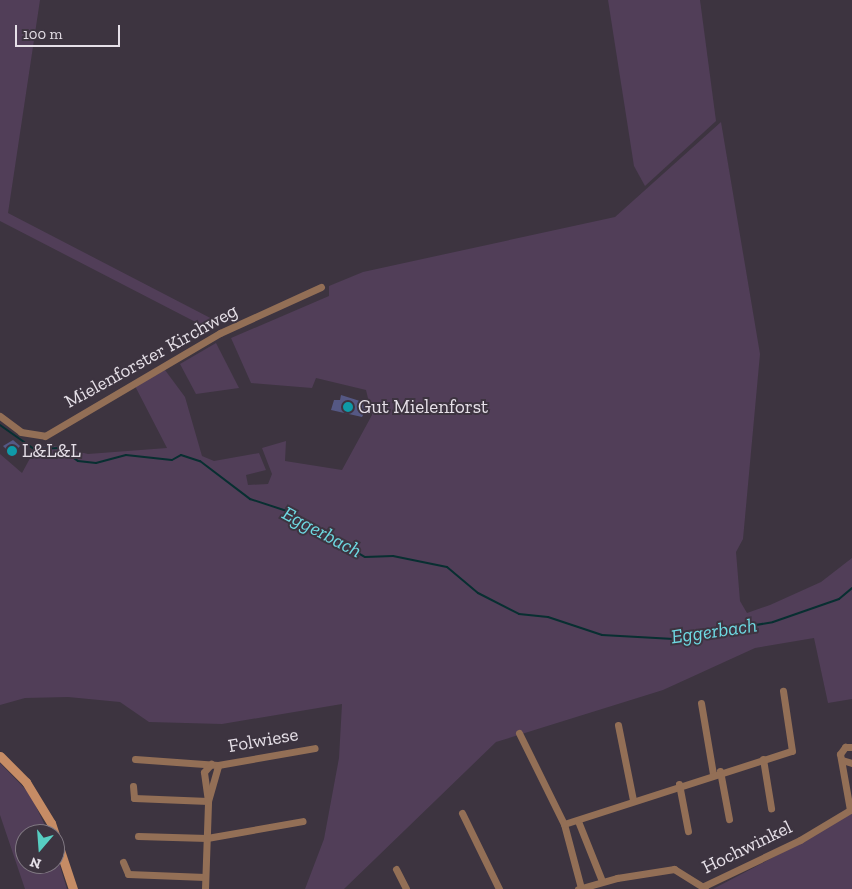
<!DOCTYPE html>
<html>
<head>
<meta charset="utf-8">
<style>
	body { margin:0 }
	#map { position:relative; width:852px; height:889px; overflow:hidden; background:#3d3440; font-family:"Zilla Slab",serif }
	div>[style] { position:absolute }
	.green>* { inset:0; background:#513e58 }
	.stream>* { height:2px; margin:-1px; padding:0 1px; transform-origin:1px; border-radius:1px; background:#082f31 }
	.building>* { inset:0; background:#555884 }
	.street>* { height:7px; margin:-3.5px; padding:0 3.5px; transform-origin:3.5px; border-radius:3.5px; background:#936f56 }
	.secondary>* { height:9px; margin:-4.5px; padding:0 4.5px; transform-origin:4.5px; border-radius:4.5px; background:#c68c65 }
	.dots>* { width:14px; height:14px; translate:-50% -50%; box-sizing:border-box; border:2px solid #3d3440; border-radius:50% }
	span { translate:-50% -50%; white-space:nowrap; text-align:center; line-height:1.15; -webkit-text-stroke:4px #3d3440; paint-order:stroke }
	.street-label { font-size:19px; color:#e6e0e8 }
	.poi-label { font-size:19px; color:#e6e0e8 }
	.left { translate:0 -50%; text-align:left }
	.water-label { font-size:20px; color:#6ed9e2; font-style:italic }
	.north { position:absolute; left:15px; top:824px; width:50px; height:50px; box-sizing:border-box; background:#3d3440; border:1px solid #817983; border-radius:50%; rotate:198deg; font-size:14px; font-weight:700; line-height:20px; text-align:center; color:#e6e0e8 }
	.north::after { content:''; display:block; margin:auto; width:18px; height:22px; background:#57cec2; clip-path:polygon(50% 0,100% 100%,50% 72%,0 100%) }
	.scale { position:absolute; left:15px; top:25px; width:105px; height:22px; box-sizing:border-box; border:2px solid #e6e0e8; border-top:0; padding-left:6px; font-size:15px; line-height:18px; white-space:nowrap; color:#e6e0e8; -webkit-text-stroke:4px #3d3440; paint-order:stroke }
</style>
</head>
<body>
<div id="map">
	<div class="green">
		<i style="clip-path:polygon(0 0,40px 0,8px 213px,220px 323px,211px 330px,0 221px)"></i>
		<i style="clip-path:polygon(608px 0,700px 0,716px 121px,645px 186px,634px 166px)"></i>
		<i style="clip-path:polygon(721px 122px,760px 354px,743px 539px,736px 552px,740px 601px,747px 613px,770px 605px,821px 582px,852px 558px,852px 699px,828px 703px,814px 638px,755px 648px,663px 690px,496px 742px,344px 889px,305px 889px,324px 839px,339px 758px,342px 704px,222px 724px,149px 722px,120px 702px,68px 697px,25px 698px,0 705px,0 454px,22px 473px,35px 449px,50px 445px,88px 454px,167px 448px,135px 386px,165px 370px,185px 397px,202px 456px,214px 461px,259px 453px,266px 470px,246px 475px,248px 485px,268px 484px,272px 474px,262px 448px,286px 441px,285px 461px,342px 470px,372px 415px,366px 390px,316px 378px,312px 388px,251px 383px,231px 338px,329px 296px,329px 286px,363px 272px,615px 217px)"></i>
		<i style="clip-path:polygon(216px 343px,239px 388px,196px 394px,180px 364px)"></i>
		<i style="clip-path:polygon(0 763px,30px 794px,49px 834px,25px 834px,25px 864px,55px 864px,55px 850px,67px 889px,25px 889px,0 815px)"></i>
		<i style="clip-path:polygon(852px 810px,852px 889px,713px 889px,806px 840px)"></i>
	</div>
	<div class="stream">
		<i style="left:0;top:425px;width:42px;rotate:35.2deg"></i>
		<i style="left:34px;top:449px;width:26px;rotate:-2deg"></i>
		<i style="left:60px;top:448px;width:22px;rotate:36deg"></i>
		<i style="left:78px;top:461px;width:18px;rotate:6deg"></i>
		<i style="left:96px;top:463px;width:31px;rotate:-15deg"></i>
		<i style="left:126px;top:455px;width:46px;rotate:6.2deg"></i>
		<i style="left:172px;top:460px;width:10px;rotate:-29deg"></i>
		<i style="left:181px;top:455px;width:20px;rotate:18deg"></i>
		<i style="left:200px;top:461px;width:63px;rotate:37.2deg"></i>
		<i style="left:250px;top:499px;width:42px;rotate:18deg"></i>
		<i style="left:290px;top:512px;width:87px;rotate:31deg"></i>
		<i style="left:365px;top:557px;width:28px;rotate:-2deg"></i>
		<i style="left:393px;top:556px;width:55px;rotate:11.5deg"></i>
		<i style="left:447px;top:567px;width:40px;rotate:40deg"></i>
		<i style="left:478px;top:593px;width:46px;rotate:27.1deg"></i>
		<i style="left:519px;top:614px;width:29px;rotate:6deg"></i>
		<i style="left:548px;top:617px;width:57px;rotate:18.4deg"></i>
		<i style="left:602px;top:635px;width:72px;rotate:3.2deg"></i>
		<i style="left:674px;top:639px;width:100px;rotate:-9.7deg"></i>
		<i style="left:773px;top:622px;width:70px;rotate:-19.2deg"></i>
		<i style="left:839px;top:599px;width:17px;rotate:-40deg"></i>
	</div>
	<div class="building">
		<i style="clip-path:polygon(341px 395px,363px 402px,366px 409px,362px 417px,331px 410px,334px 400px,340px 400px)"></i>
		<i style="clip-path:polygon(13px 440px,20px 446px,12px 455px,3px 446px)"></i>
	</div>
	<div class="street">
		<i style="left:0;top:416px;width:26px;rotate:37deg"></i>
		<i style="left:21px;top:432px;width:24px;rotate:9deg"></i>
		<i style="left:45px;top:436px;width:203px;rotate:-30.5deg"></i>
		<i style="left:220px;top:333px;width:111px;rotate:-24.5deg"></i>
		<i style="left:701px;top:703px;width:72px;rotate:80.4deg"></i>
		<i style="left:618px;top:725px;width:76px;rotate:78.7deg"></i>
		<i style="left:519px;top:733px;width:102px;rotate:63.7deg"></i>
		<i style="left:564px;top:824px;width:66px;rotate:75.1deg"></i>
		<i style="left:135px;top:759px;width:83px;rotate:4.1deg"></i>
		<i style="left:218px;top:765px;width:98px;rotate:-9.9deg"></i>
		<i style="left:763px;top:759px;width:50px;rotate:80.7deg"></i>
		<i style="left:842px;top:760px;width:10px;rotate:17deg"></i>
		<i style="left:720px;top:771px;width:49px;rotate:79.4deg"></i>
		<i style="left:679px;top:784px;width:48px;rotate:79.2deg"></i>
		<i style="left:133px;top:786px;width:12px;rotate:85deg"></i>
		<i style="left:134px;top:798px;width:74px;rotate:2.3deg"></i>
		<i style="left:208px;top:801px;width:37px;rotate:-74deg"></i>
		<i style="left:462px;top:813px;width:85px;rotate:64deg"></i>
		<i style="left:578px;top:821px;width:65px;rotate:68.2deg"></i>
		<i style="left:564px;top:824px;width:239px;rotate:-17.8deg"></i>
		<i style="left:792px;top:751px;width:61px;rotate:-98.5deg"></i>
		<i style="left:138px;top:836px;width:69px;rotate:1.7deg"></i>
		<i style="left:207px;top:838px;width:97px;rotate:-10deg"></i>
		<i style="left:123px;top:862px;width:13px;rotate:67deg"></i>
		<i style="left:128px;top:874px;width:77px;rotate:2.2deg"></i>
		<i style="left:396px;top:869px;width:22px;rotate:63deg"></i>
		<i style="left:702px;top:887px;width:109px;rotate:-25.6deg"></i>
		<i style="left:800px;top:840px;width:58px;rotate:-31deg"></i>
		<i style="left:850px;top:810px;width:57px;rotate:-100.1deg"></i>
		<i style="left:840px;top:754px;width:9px;rotate:-54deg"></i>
		<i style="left:845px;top:747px;width:7px"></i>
		<i style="left:205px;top:889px;width:88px;rotate:-88deg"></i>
		<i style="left:208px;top:801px;width:29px;rotate:-98deg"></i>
		<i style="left:204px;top:772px;width:11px;rotate:-49deg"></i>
		<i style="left:578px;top:889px;width:41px;rotate:-15.8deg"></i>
		<i style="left:617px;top:878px;width:58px;rotate:-9deg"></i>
		<i style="left:674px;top:869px;width:36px;rotate:32deg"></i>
	</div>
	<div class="secondary">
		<i style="left:0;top:756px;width:37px;rotate:45deg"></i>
		<i style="left:26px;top:782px;width:48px;rotate:58.6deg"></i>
		<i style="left:51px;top:823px;width:70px;rotate:71.6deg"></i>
	</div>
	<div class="dots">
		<i style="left:348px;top:407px;background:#0f9aa8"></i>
		<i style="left:12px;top:451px;background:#0f9aa8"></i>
	</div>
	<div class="street-label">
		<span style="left:151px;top:356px;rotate:-29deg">Mielenforster Kirchweg</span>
		<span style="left:263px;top:740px;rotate:-10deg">Folwiese</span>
		<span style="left:747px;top:847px;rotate:-26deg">Hochwinkel</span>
	</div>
	<div class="poi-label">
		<span class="left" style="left:358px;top:407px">Gut Mielenforst</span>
		<span class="left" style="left:22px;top:451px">L&amp;L&amp;L</span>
	</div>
	<div class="water-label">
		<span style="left:322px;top:532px;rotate:28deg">Eggerbach</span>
		<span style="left:714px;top:631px;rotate:-8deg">Eggerbach</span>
	</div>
	<div class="north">N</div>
	<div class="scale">100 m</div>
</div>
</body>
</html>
